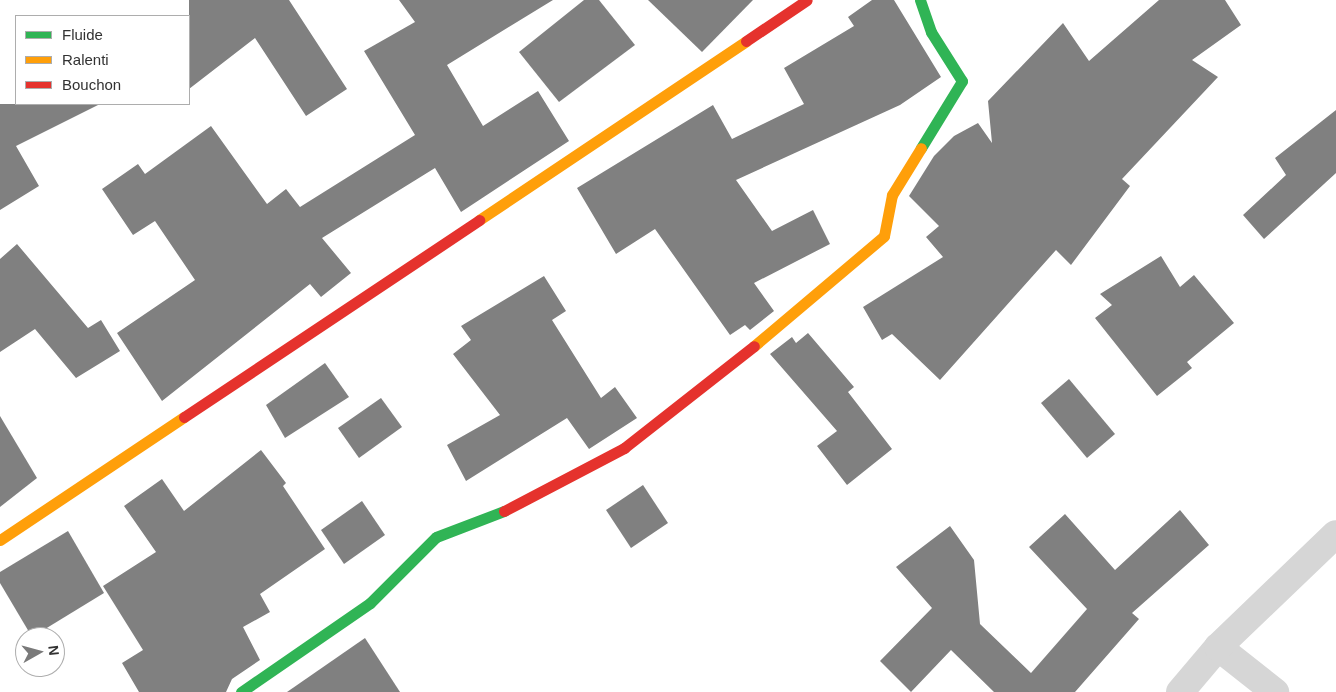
<!DOCTYPE html>
<html>
<head>
<meta charset="utf-8">
<style>
	body { margin:0 }
	#map { position:relative; width:1336px; height:692px; overflow:hidden; background:#fff; font-family:Arial,sans-serif }
	div>[style] { position:absolute }
	.building>* { inset:0; background:#808080 }
	.street>* { height:28px; margin:-14px; padding:0 14px; transform-origin:14px; border-radius:14px; background:#d6d6d6 }
	.fast>* { height:11px; margin:-5.5px; padding:0 5.5px; transform-origin:5.5px; border-radius:5.5px; background:#30b455 }
	.slow>* { height:11px; margin:-5.5px; padding:0 5.5px; transform-origin:5.5px; border-radius:5.5px; background:#ff9f0a }
	.jam>* { height:11px; margin:-5.5px; padding:0 5.5px; transform-origin:5.5px; border-radius:5.5px; background:#e5322d }
	span { translate:-50% -50%; white-space:nowrap; text-align:center; line-height:1.15; -webkit-text-stroke:5px #fff; paint-order:stroke }
	.legend { position:absolute; left:15px; top:15px; width:175px; height:90px; box-sizing:border-box; background:#fff; border:1px solid #adadad; margin:0; padding:6px 9px; list-style:none; font-size:15px; color:#323232 }
	.legend li { display:flex; align-items:center; gap:10px; height:25px }
	.legend b { width:25px; border:1px solid #adadad }
	.north { position:absolute; left:15px; top:627px; width:50px; height:50px; box-sizing:border-box; background:#fff; border:1px solid #adadad; border-radius:50%; rotate:83deg; font-size:14px; font-weight:700; line-height:20px; text-align:center; color:#323232 }
	.north::after { content:''; display:block; margin:auto; width:18px; height:22px; background:#7a7a7a; clip-path:polygon(50% 0,100% 100%,50% 72%,0 100%) }
</style>
</head>
<body>
<div id="map">
	<div class="building">
		<i style="clip-path:polygon(189px 0,289px 0,347px 89px,306px 116px,255px 38px,189px 89px)"></i>
		<i style="clip-path:polygon(399px 0,553px 0,447px 65px,483px 126px,538px 91px,569px 141px,461px 212px,435px 168px,322px 238px,351px 273px,321px 297px,310px 284px,162px 401px,117px 333px,195px 280px,155px 221px,133px 235px,102px 189px,138px 164px,145px 174px,211px 126px,267px 204px,286px 189px,300px 207px,415px 135px,364px 51px,415px 22px)"></i>
		<i style="clip-path:polygon(584px 0,599px 0,635px 45px,559px 102px,519px 52px)"></i>
		<i style="clip-path:polygon(648px 0,753px 0,702px 52px)"></i>
		<i style="clip-path:polygon(872px 0,894px 0,941px 77px,900px 105px,736px 180px,772px 231px,813px 210px,830px 244px,754px 283px,774px 311px,750px 330px,745px 325px,730px 335px,655px 229px,616px 254px,577px 188px,713px 105px,732px 139px,804px 104px,784px 68px,854px 26px,848px 17px)"></i>
		<i style="clip-path:polygon(1159px 0,1225px 0,1241px 25px,1192px 60px,1218px 77px,1122px 179px,1130px 186px,1071px 265px,1056px 250px,940px 380px,892px 334px,882px 340px,863px 307px,943px 257px,926px 237px,939px 226px,909px 196px,934px 156px,954px 136px,978px 123px,992px 143px,988px 101px,1063px 23px,1089px 61px)"></i>
		<i style="clip-path:polygon(0 104px,100px 104px,16px 146px,39px 186px,0 210px)"></i>
		<i style="clip-path:polygon(1336px 110px,1336px 173px,1264px 239px,1243px 215px,1286px 175px,1275px 158px)"></i>
		<i style="clip-path:polygon(17px 244px,88px 328px,101px 320px,120px 351px,76px 378px,35px 329px,0 352px,0 259px)"></i>
		<i style="clip-path:polygon(1161px 256px,1180px 287px,1194px 275px,1234px 323px,1187px 362px,1192px 368px,1157px 396px,1095px 318px,1112px 305px,1100px 294px)"></i>
		<i style="clip-path:polygon(544px 276px,566px 311px,552px 320px,601px 398px,615px 387px,637px 418px,589px 449px,567px 418px,466px 481px,447px 445px,500px 415px,453px 354px,471px 340px,461px 326px)"></i>
		<i style="clip-path:polygon(808px 333px,854px 387px,848px 392px,892px 449px,847px 485px,817px 446px,837px 431px,770px 354px,792px 337px,796px 343px)"></i>
		<i style="clip-path:polygon(325px 363px,349px 397px,285px 438px,266px 405px)"></i>
		<i style="clip-path:polygon(1069px 379px,1115px 434px,1087px 458px,1041px 403px)"></i>
		<i style="clip-path:polygon(381px 398px,402px 427px,359px 458px,338px 428px)"></i>
		<i style="clip-path:polygon(0 416px,37px 478px,0 507px)"></i>
		<i style="clip-path:polygon(261px 450px,286px 483px,283px 486px,325px 549px,260px 594px,270px 612px,243px 627px,260px 660px,232px 679px,226px 692px,139px 692px,122px 663px,143px 650px,103px 586px,156px 552px,124px 506px,162px 479px,184px 511px)"></i>
		<i style="clip-path:polygon(643px 485px,668px 523px,631px 548px,606px 510px)"></i>
		<i style="clip-path:polygon(362px 501px,385px 535px,344px 564px,321px 530px)"></i>
		<i style="clip-path:polygon(1180px 510px,1209px 545px,1132px 613px,1139px 619px,1075px 692px,994px 692px,951px 650px,911px 692px,880px 661px,932px 608px,896px 567px,950px 526px,974px 560px,980px 624px,1031px 673px,1087px 609px,1029px 547px,1065px 514px,1115px 570px)"></i>
		<i style="clip-path:polygon(68px 531px,104px 593px,32px 637px,0 583px,0 572px)"></i>
		<i style="clip-path:polygon(365px 638px,400px 692px,287px 692px)"></i>
	</div>
	<div class="street">
		<i style="left:1218px;top:647px;width:73px;rotate:38.3deg"></i>
		<i style="left:1180px;top:692px;width:59px;rotate:-49.8deg"></i>
		<i style="left:1218px;top:647px;width:163px;rotate:-43.8deg"></i>
	</div>
	<div class="fast">
		<i style="left:920px;top:0;width:34px;rotate:71deg"></i>
		<i style="left:931px;top:32px;width:58px;rotate:57.7deg"></i>
		<i style="left:962px;top:81px;width:79px;rotate:121.5deg"></i>
		<i style="left:241px;top:692px;width:157px;rotate:-34.6deg"></i>
		<i style="left:370px;top:603px;width:93px;rotate:-45deg"></i>
		<i style="left:436px;top:537px;width:73px;rotate:-20.9deg"></i>
	</div>
	<div class="slow">
		<i style="left:479px;top:220px;width:321px;rotate:-33.8deg"></i>
		<i style="left:754px;top:346px;width:170px;rotate:-40.2deg"></i>
		<i style="left:884px;top:236px;width:42px;rotate:-79deg"></i>
		<i style="left:892px;top:195px;width:55px;rotate:-58.3deg"></i>
		<i style="left:0;top:540px;width:221px;rotate:-33.8deg"></i>
	</div>
	<div class="jam">
		<i style="left:746px;top:41px;width:73px;rotate:-33.9deg"></i>
		<i style="left:184px;top:417px;width:355px;rotate:-33.7deg"></i>
		<i style="left:504px;top:511px;width:136px;rotate:-27.7deg"></i>
		<i style="left:624px;top:448px;width:165px;rotate:-38.1deg"></i>
	</div>
	<ul class="legend">
	<li><b style="height:6px;background:#30b455"></b>Fluide</li>
	<li><b style="height:6px;background:#ff9f0a"></b>Ralenti</li>
	<li><b style="height:6px;background:#e5322d"></b>Bouchon</li>
	</ul>
	<div class="north">N</div>
</div>
</body>
</html>
